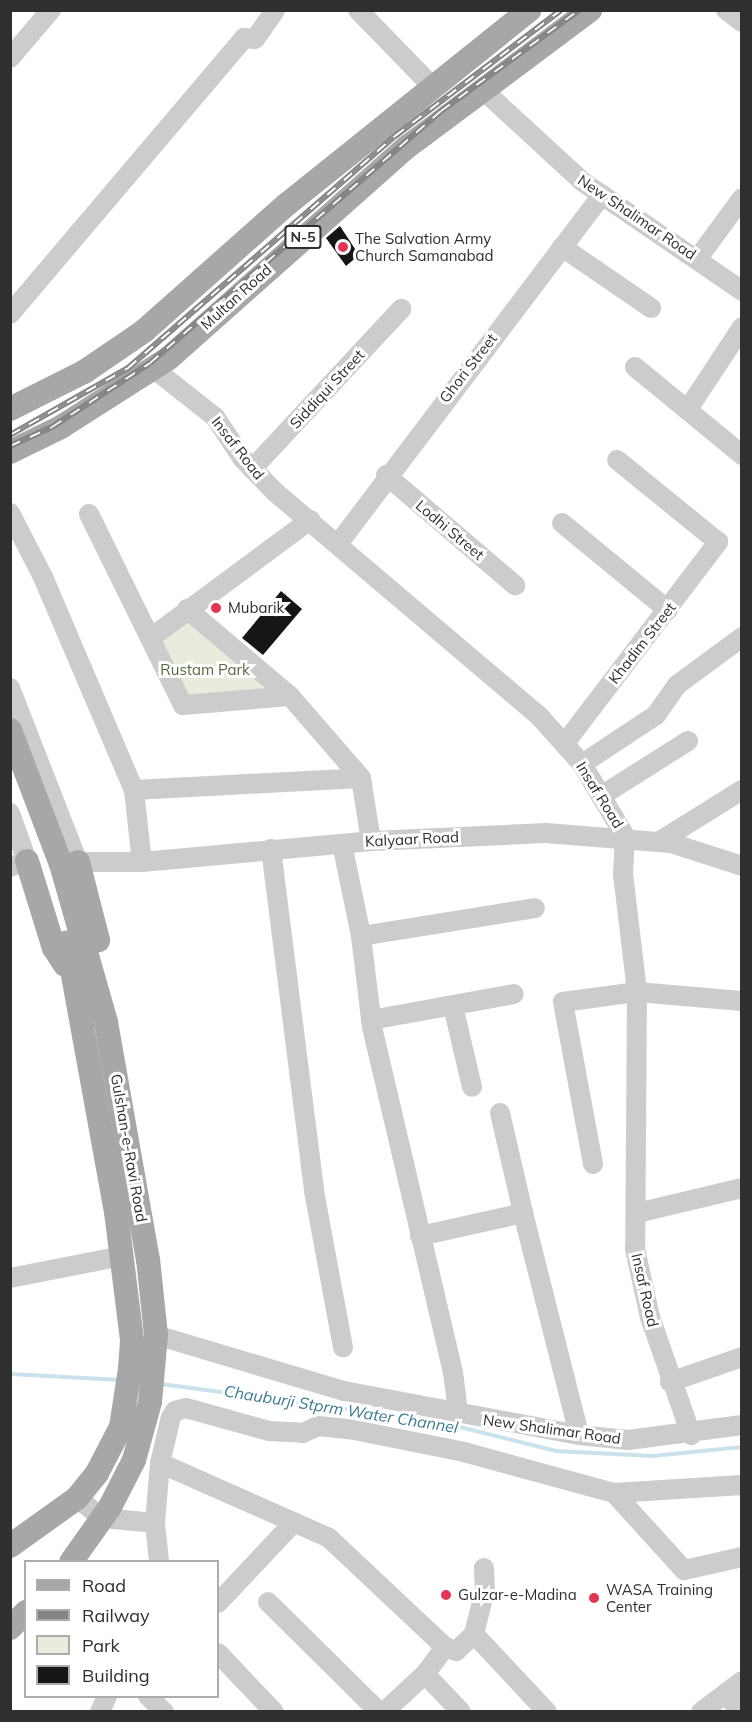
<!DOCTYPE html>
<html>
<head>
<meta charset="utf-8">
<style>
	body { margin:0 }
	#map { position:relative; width:752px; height:1722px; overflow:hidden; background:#fff; font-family:Mulish,sans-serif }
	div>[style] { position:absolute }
	.green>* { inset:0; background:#e7ecdd }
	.stream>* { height:4px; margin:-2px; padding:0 2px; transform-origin:2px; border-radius:2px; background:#cae2ec }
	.building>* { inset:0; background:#161616 }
	.minor>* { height:20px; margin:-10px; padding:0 10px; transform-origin:10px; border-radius:10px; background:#ccc }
	.major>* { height:24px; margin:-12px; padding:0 12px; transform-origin:12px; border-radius:12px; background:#a7a7a7 }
	.rail>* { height:6px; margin-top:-3px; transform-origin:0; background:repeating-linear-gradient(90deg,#fff 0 11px,#848484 0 22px); box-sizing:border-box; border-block:2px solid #848484 }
	.dots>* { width:16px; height:16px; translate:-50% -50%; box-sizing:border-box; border:3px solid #fff; border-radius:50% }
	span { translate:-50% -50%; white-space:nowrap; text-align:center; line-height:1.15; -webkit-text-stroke:6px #fff; paint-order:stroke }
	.shield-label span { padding:2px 4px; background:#fff; border:2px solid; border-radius:4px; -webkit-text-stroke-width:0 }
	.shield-label { font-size:14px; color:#2f2f2f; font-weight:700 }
	.street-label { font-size:15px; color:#2f2f2f }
	.poi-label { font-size:15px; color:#2f2f2f }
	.left { translate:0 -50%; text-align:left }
	.park-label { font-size:15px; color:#586b3d }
	.water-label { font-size:16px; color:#3d7a92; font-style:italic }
	.frame { position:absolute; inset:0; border:12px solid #2f2f2f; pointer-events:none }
	.legend { position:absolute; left:24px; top:1560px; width:195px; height:138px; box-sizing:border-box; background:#fff; border:2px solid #acacac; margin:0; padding:8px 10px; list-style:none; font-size:18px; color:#2f2f2f }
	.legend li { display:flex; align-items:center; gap:12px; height:30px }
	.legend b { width:30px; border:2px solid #acacac }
</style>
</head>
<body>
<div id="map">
	<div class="green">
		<i style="clip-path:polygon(189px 611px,290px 696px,191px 707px,152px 637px)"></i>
	</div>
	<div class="stream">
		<i style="left:10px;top:1374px;width:111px;rotate:3.1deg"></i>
		<i style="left:161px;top:1384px;width:277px;rotate:7.7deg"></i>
		<i style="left:436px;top:1421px;width:124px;rotate:14deg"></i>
		<i style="left:556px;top:1451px;width:97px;rotate:3deg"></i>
		<i style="left:653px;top:1456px;width:89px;rotate:-5.8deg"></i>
	</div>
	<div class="building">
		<i style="clip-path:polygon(340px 226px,359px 255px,346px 266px,326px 238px)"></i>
		<i style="clip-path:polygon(281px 591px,302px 609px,263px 655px,242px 638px)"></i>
	</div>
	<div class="minor">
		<i style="left:358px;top:10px;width:106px;rotate:45.8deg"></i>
		<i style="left:726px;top:10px;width:20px;rotate:37deg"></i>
		<i style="left:10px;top:58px;width:63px;rotate:-49.5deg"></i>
		<i style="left:483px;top:90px;width:136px;rotate:42.6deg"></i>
		<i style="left:583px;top:182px;width:193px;rotate:34.4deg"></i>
		<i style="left:562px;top:247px;width:108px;rotate:34.4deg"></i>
		<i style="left:698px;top:258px;width:74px;rotate:-53.7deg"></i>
		<i style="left:10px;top:314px;width:362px;rotate:-49.7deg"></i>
		<i style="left:244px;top:38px;width:11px;rotate:5deg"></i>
		<i style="left:255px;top:39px;width:35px;rotate:-55deg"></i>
		<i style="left:635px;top:367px;width:139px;rotate:39.4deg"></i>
		<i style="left:154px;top:369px;width:78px;rotate:38.2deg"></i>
		<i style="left:215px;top:417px;width:50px;rotate:56.3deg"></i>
		<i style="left:243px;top:459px;width:46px;rotate:45.9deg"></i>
		<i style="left:275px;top:492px;width:348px;rotate:40.3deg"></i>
		<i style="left:540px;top:717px;width:63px;rotate:48.2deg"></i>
		<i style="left:582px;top:764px;width:84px;rotate:59.2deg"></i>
		<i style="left:625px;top:836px;width:38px;rotate:93deg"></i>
		<i style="left:623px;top:874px;width:119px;rotate:83.2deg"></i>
		<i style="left:637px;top:992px;width:257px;rotate:90.4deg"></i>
		<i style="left:635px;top:1249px;width:70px;rotate:77.6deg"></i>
		<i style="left:650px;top:1317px;width:125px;rotate:70.8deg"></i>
		<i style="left:688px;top:409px;width:98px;rotate:-56.6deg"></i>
		<i style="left:252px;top:469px;width:219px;rotate:-47deg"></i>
		<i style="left:386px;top:475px;width:170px;rotate:40.5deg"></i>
		<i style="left:10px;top:513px;width:72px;rotate:62.7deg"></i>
		<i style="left:43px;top:577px;width:232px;rotate:66.9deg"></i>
		<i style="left:134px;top:790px;width:227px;rotate:-3deg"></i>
		<i style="left:89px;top:514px;width:213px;rotate:63.8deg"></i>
		<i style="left:183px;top:705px;width:107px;rotate:-4.8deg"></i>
		<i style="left:562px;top:523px;width:137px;rotate:39.4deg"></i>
		<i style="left:338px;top:544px;width:438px;rotate:-52.9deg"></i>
		<i style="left:187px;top:609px;width:135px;rotate:40.2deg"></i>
		<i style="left:290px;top:696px;width:108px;rotate:49.1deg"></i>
		<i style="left:361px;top:778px;width:64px;rotate:81deg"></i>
		<i style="left:152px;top:637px;width:197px;rotate:-36.5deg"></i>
		<i style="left:10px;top:688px;width:187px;rotate:68.7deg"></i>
		<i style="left:78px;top:862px;width:64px"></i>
		<i style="left:142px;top:862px;width:230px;rotate:-5.2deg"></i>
		<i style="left:371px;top:841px;width:175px;rotate:-2.6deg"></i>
		<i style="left:546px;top:833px;width:125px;rotate:4.6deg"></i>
		<i style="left:671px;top:843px;width:75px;rotate:17.9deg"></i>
		<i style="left:565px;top:743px;width:253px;rotate:-52.7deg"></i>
		<i style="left:718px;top:542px;width:130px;rotate:-140.9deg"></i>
		<i style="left:582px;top:764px;width:89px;rotate:-33.5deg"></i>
		<i style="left:656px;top:715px;width:37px;rotate:-55deg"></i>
		<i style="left:677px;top:685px;width:81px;rotate:-36.4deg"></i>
		<i style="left:134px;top:790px;width:72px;rotate:83.7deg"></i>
		<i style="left:601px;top:796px;width:103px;rotate:-32.3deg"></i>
		<i style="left:10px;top:813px;width:51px;rotate:70.5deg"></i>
		<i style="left:27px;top:861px;width:18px;rotate:161deg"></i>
		<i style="left:660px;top:841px;width:97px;rotate:-31.9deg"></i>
		<i style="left:342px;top:844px;width:94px;rotate:78.3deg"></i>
		<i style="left:361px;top:936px;width:92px;rotate:83.1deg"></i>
		<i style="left:372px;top:1027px;width:354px;rotate:76.8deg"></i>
		<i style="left:453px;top:1372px;width:41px;rotate:83deg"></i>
		<i style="left:271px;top:849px;width:345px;rotate:82.8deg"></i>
		<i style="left:314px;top:1191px;width:159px;rotate:79.5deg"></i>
		<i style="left:361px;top:936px;width:176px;rotate:-9.1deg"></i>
		<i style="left:453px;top:1006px;width:83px;rotate:76.8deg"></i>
		<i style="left:371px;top:1020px;width:145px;rotate:-10.3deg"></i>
		<i style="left:500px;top:1113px;width:103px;rotate:77deg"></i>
		<i style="left:593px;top:1164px;width:165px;rotate:-100.5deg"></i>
		<i style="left:563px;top:1002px;width:75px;rotate:-7.7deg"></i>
		<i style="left:637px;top:992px;width:105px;rotate:4.9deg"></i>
		<i style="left:637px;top:1213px;width:108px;rotate:-13.4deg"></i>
		<i style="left:420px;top:1236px;width:106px;rotate:-12.6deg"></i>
		<i style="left:523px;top:1213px;width:229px;rotate:75.8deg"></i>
		<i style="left:10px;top:1278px;width:114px;rotate:-11.1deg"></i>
		<i style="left:156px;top:1335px;width:196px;rotate:16.6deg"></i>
		<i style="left:344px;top:1391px;width:239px;rotate:10.6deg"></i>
		<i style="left:579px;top:1435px;width:49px;rotate:5.8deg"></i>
		<i style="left:628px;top:1440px;width:115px;rotate:-7.5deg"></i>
		<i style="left:670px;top:1382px;width:76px;rotate:-19.1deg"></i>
		<i style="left:160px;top:1463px;width:185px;rotate:23.9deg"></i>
		<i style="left:329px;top:1538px;width:159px;rotate:43.2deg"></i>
		<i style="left:614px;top:1493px;width:104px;rotate:47.7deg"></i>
		<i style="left:684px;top:1570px;width:59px;rotate:-12.6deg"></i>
		<i style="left:77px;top:1498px;width:33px;rotate:38deg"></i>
		<i style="left:103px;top:1518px;width:52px;rotate:5.5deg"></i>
		<i style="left:155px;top:1523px;width:39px;rotate:84deg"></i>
		<i style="left:155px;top:1523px;width:60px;rotate:-85.2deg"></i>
		<i style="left:160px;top:1463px;width:47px;rotate:-76.6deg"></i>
		<i style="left:171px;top:1417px;width:7px;rotate:-56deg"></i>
		<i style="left:175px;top:1411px;width:11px;rotate:-15deg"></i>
		<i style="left:186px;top:1408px;width:86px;rotate:15.5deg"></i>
		<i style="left:269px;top:1431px;width:34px;rotate:3deg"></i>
		<i style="left:303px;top:1433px;width:17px;rotate:-25deg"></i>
		<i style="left:318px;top:1426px;width:31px;rotate:6deg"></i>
		<i style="left:349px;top:1429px;width:117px;rotate:11.3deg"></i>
		<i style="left:464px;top:1452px;width:156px;rotate:15.3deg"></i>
		<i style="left:614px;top:1493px;width:128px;rotate:-3.6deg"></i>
		<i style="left:268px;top:1602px;width:156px;rotate:44.7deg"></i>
		<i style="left:218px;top:1603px;width:111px;rotate:-46.8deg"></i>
		<i style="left:474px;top:1634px;width:107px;rotate:46.9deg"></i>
		<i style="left:218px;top:1653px;width:81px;rotate:46.5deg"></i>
		<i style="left:425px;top:1674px;width:52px;rotate:46.5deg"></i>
		<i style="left:726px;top:1693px;width:24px;rotate:54deg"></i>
		<i style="left:148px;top:1696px;width:23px;rotate:45deg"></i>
		<i style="left:100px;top:1712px;width:17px;rotate:-66deg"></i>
		<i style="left:384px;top:1712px;width:56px;rotate:-42.8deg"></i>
		<i style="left:425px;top:1674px;width:34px;rotate:-53deg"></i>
		<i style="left:445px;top:1647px;width:12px;rotate:20deg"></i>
		<i style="left:456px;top:1651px;width:25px;rotate:-43deg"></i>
		<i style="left:474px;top:1634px;width:45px;rotate:-76deg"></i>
		<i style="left:485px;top:1590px;width:22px;rotate:-93deg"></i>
		<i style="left:701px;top:1712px;width:51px;rotate:-37.1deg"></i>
	</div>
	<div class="major">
		<i style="left:10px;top:409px;width:83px;rotate:-26.6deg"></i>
		<i style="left:84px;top:372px;width:73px;rotate:-34.3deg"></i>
		<i style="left:144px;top:331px;width:190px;rotate:-41.6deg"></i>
		<i style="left:286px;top:205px;width:312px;rotate:-38.7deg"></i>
		<i style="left:10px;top:452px;width:57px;rotate:-26.1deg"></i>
		<i style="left:61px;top:427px;width:128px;rotate:-32.6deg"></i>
		<i style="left:169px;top:358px;width:318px;rotate:-41.6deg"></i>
		<i style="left:407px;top:147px;width:229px;rotate:-36.8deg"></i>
		<i style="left:10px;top:730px;width:143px;rotate:69.2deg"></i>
		<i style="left:61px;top:864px;width:164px;rotate:74.1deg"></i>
		<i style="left:106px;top:1022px;width:241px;rotate:80deg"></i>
		<i style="left:148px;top:1259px;width:76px;rotate:84deg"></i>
		<i style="left:156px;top:1335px;width:67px;rotate:95.1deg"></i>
		<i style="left:150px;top:1402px;width:60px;rotate:105.4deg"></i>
		<i style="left:134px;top:1460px;width:53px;rotate:117.1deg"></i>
		<i style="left:110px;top:1507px;width:67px;rotate:125.3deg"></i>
		<i style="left:27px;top:861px;width:91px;rotate:72.8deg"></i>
		<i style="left:54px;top:948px;width:20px;rotate:57deg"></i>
		<i style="left:78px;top:862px;width:81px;rotate:75.6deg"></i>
		<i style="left:10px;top:1546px;width:82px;rotate:-35.6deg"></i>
		<i style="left:77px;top:1498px;width:32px;rotate:-51deg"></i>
		<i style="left:97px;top:1473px;width:52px;rotate:-62.4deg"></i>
		<i style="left:121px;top:1427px;width:59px;rotate:-81.2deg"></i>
		<i style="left:130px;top:1369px;width:29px;rotate:-86deg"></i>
		<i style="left:132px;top:1340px;width:129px;rotate:-97.1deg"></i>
		<i style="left:116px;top:1212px;width:274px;rotate:-100.3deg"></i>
		<i style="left:10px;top:1628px;width:23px;rotate:-45deg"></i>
	</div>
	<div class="rail">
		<i style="left:10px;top:435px;width:136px;rotate:-29.6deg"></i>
		<i style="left:128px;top:368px;width:354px;rotate:-41deg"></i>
		<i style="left:395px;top:136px;width:208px;rotate:-37.2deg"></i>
		<i style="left:10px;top:446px;width:46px;rotate:-24.3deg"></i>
		<i style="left:52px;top:427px;width:117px;rotate:-33.1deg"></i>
		<i style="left:150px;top:363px;width:385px;rotate:-40.9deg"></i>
		<i style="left:441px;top:111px;width:171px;rotate:-36.2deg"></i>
	</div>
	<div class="dots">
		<i style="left:343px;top:247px;background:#e53354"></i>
		<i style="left:216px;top:608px;background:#e53354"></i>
		<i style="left:446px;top:1595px;background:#e53354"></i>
		<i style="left:594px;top:1598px;background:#e53354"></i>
	</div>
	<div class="shield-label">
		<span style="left:303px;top:237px">N-5</span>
	</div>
	<div class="street-label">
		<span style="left:637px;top:217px;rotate:34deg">New Shalimar Road</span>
		<span style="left:236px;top:297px;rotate:-42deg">Multan Road</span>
		<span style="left:468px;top:368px;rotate:-52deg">Ghori Street</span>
		<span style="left:327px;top:389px;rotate:-47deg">Siddiqui Street</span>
		<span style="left:238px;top:448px;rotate:52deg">Insaf Road</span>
		<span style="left:450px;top:530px;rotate:40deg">Lodhi Street</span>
		<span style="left:642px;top:643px;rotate:-52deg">Khadim Street</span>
		<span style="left:600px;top:795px;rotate:58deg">Insaf Road</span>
		<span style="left:412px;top:839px;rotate:-3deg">Kalyaar Road</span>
		<span style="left:129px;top:1148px;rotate:80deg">Gulshan-e-Ravi Road</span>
		<span style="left:645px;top:1290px;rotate:77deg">Insaf Road</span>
		<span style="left:552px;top:1429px;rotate:8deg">New Shalimar Road</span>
	</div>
	<div class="poi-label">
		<span class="left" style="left:355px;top:247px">The Salvation Army<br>Church Samanabad</span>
		<span class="left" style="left:228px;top:608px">Mubarik</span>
		<span class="left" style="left:606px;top:1598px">WASA Training<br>Center</span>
		<span class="left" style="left:458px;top:1595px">Gulzar-e-Madina</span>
	</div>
	<div class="park-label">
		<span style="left:205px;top:670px">Rustam Park</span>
	</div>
	<div class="water-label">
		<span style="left:341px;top:1409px;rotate:9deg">Chauburji Stprm Water Channel</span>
	</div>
	<div class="frame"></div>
	<ul class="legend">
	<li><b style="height:8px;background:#a7a7a7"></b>Road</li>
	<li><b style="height:8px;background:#848484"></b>Railway</li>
	<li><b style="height:16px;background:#e7ecdd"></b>Park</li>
	<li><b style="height:16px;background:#161616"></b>Building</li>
	</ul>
</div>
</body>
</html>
